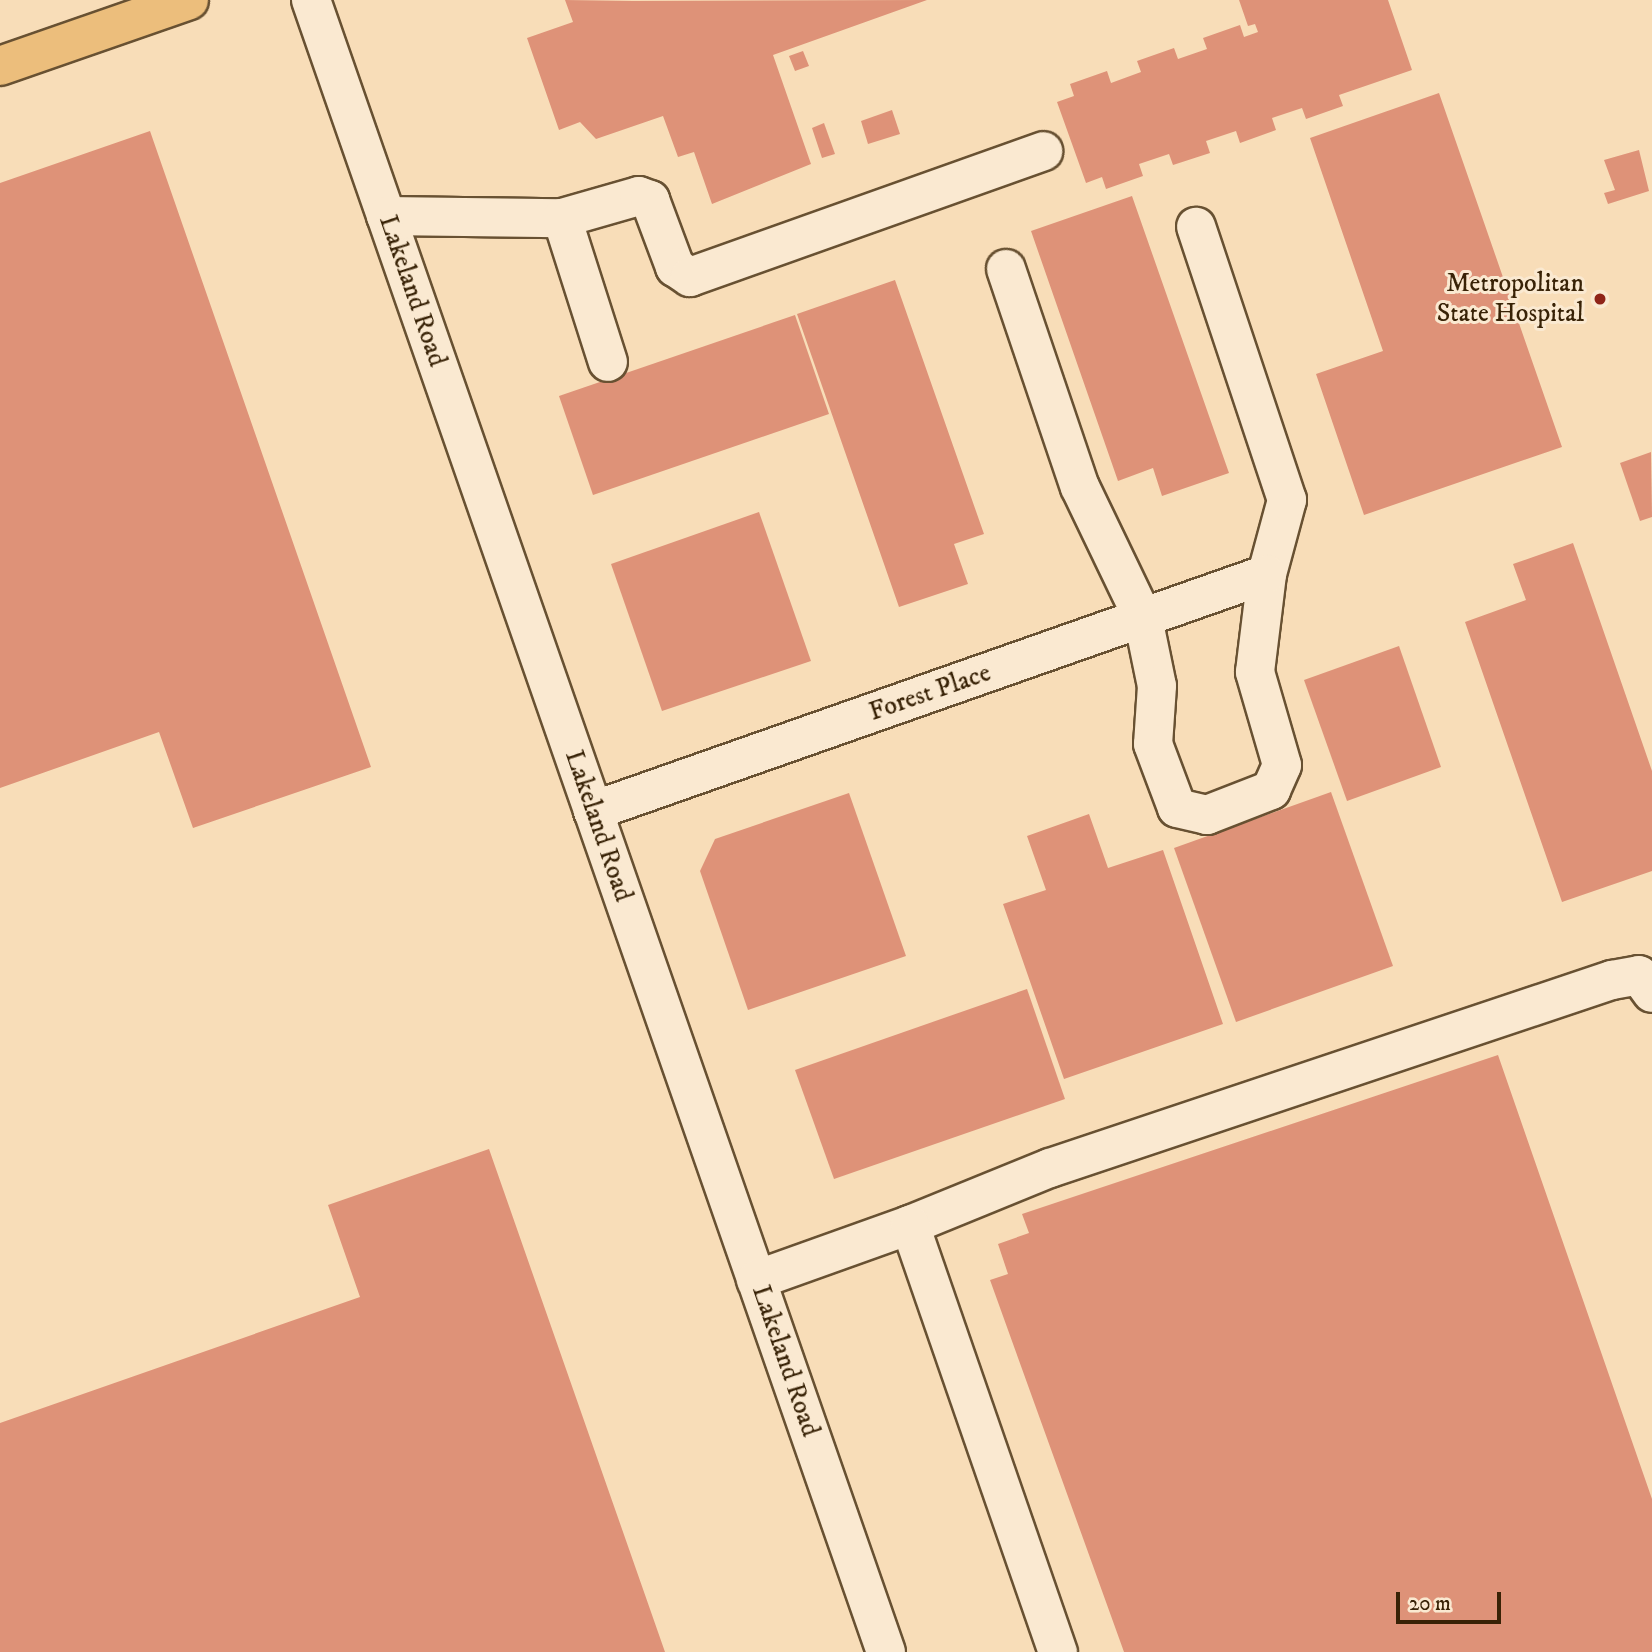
<!DOCTYPE html>
<html>
<head>
<meta charset="utf-8">
<style>
	body { margin:0 }
	#map { position:relative; width:1652px; height:1652px; overflow:hidden; background:#f8ddb8; font-family:"IM FELL DW Pica",serif }
	div>[style] { position:absolute }
	.building>* { inset:0; background:#de9278 }
	.roads { filter:drop-shadow(2px 0 #685132) drop-shadow(-2px 0 #685132) drop-shadow(0 2px #685132) drop-shadow(0 -2px #685132) }
	.minor>* { height:38px; margin:-19px; padding:0 19px; transform-origin:19px; border-radius:19px; background:#fae9d1 }
	.major>* { height:38px; margin:-19px; padding:0 19px; transform-origin:19px; border-radius:19px; background:#ecbe7c }
	.dots>* { width:19px; height:19px; translate:-50% -50%; box-sizing:border-box; border:4px solid #fae9d1; border-radius:50% }
	span { translate:-50% -50%; white-space:nowrap; text-align:center; line-height:1.15; -webkit-text-stroke:6px #fae9d1; paint-order:stroke }
	.poi-label { font-size:26px; color:#382206 }
	.right { translate:-100% -50%; text-align:right }
	.street-label { font-size:26px; color:#382206 }
	.scale { position:absolute; left:1396px; top:1592px; width:105px; height:32px; box-sizing:border-box; border:4px solid #382206; border-top:0; padding-left:9px; font-size:21px; line-height:24px; white-space:nowrap; color:#382206; -webkit-text-stroke:5px #fae9d1; paint-order:stroke }
</style>
</head>
<body>
<div id="map">
	<div class="building">
		<i style="clip-path:polygon(565px 0,633px 1px,927px 0,773px 55px,811px 164px,712px 204px,694px 152px,678px 157px,663px 116px,596px 139px,580px 122px,559px 130px,527px 38px,573px 22px)"></i>
		<i style="clip-path:polygon(1239px 0,1388px 0,1412px 70px,1339px 95px,1343px 106px,1306px 119px,1302px 108px,1272px 118px,1276px 130px,1240px 143px,1236px 131px,1206px 141px,1210px 153px,1173px 165px,1169px 154px,1139px 164px,1143px 176px,1106px 189px,1102px 177px,1086px 183px,1057px 102px,1074px 96px,1070px 84px,1107px 71px,1111px 83px,1141px 72px,1137px 61px,1174px 48px,1178px 59px,1207px 49px,1203px 38px,1240px 25px,1244px 37px,1258px 32px,1255px 24px,1248px 26px)"></i>
		<i style="clip-path:polygon(803px 51px,809px 66px,795px 71px,789px 56px)"></i>
		<i style="clip-path:polygon(1439px 93px,1562px 447px,1364px 515px,1316px 374px,1383px 351px,1310px 138px)"></i>
		<i style="clip-path:polygon(892px 110px,900px 134px,868px 144px,861px 121px)"></i>
		<i style="clip-path:polygon(824px 123px,835px 154px,822px 158px,812px 128px)"></i>
		<i style="clip-path:polygon(150px 131px,371px 767px,193px 828px,159px 732px,0 788px,0 183px)"></i>
		<i style="clip-path:polygon(1639px 150px,1649px 191px,1608px 204px,1604px 193px,1615px 190px,1604px 160px)"></i>
		<i style="clip-path:polygon(1132px 196px,1229px 473px,1162px 496px,1153px 468px,1118px 481px,1031px 231px)"></i>
		<i style="clip-path:polygon(895px 280px,984px 534px,954px 544px,968px 584px,899px 607px,797px 314px)"></i>
		<i style="clip-path:polygon(795px 315px,829px 414px,593px 495px,559px 396px)"></i>
		<i style="clip-path:polygon(1651px 452px,1652px 517px,1640px 521px,1620px 463px)"></i>
		<i style="clip-path:polygon(759px 512px,811px 661px,662px 711px,611px 564px)"></i>
		<i style="clip-path:polygon(1573px 543px,1652px 771px,1652px 871px,1562px 902px,1465px 622px,1526px 600px,1513px 564px)"></i>
		<i style="clip-path:polygon(1399px 646px,1441px 767px,1347px 801px,1304px 680px)"></i>
		<i style="clip-path:polygon(1331px 792px,1393px 966px,1236px 1022px,1174px 848px)"></i>
		<i style="clip-path:polygon(849px 793px,906px 956px,748px 1010px,700px 871px,715px 839px)"></i>
		<i style="clip-path:polygon(1089px 814px,1108px 868px,1163px 850px,1223px 1024px,1064px 1079px,1003px 904px,1046px 890px,1027px 836px)"></i>
		<i style="clip-path:polygon(1027px 989px,1065px 1099px,834px 1179px,795px 1070px)"></i>
		<i style="clip-path:polygon(1498px 1055px,1652px 1499px,1652px 1652px,1124px 1652px,990px 1280px,1008px 1274px,998px 1244px,1029px 1233px,1022px 1214px)"></i>
		<i style="clip-path:polygon(489px 1149px,665px 1652px,0 1652px,0 1423px,360px 1297px,328px 1205px)"></i>
	</div>
	<div class="roads">
		<div class="minor">
			<i style="left:311px;top:0;width:1749px;rotate:70.81deg"></i>
			<i style="left:386px;top:216px;width:176px;rotate:0.7deg"></i>
			<i style="left:562px;top:218px;width:80px;rotate:-15.9deg"></i>
			<i style="left:639px;top:196px;width:12px;rotate:20deg"></i>
			<i style="left:650px;top:200px;width:72px;rotate:69.5deg"></i>
			<i style="left:675px;top:267px;width:18px;rotate:34deg"></i>
			<i style="left:690px;top:277px;width:375px;rotate:-19.6deg"></i>
			<i style="left:562px;top:218px;width:151px;rotate:72.3deg"></i>
			<i style="left:1006px;top:269px;width:230px;rotate:71.3deg"></i>
			<i style="left:1080px;top:487px;width:145px;rotate:64.3deg"></i>
			<i style="left:1143px;top:618px;width:69px;rotate:78.4deg"></i>
			<i style="left:1157px;top:686px;width:58px;rotate:93.9deg"></i>
			<i style="left:1153px;top:744px;width:68px;rotate:69.4deg"></i>
			<i style="left:1177px;top:808px;width:31px;rotate:13deg"></i>
			<i style="left:1207px;top:815px;width:69px;rotate:-21.3deg"></i>
			<i style="left:1271px;top:790px;width:27px;rotate:-66deg"></i>
			<i style="left:1282px;top:765px;width:97px;rotate:-106.2deg"></i>
			<i style="left:1255px;top:672px;width:99px;rotate:-83deg"></i>
			<i style="left:1267px;top:574px;width:77px;rotate:-74.9deg"></i>
			<i style="left:1287px;top:500px;width:288px;rotate:-108.4deg"></i>
			<i style="left:593px;top:811px;width:714px;rotate:-19.37deg"></i>
			<i style="left:910px;top:1225px;width:151px;rotate:-22.2deg"></i>
			<i style="left:1050px;top:1168px;width:593px;rotate:-18.5deg"></i>
			<i style="left:1612px;top:980px;width:27px;rotate:-10deg"></i>
			<i style="left:1639px;top:975px;width:22px;rotate:54deg"></i>
			<i style="left:756px;top:1280px;width:164px;rotate:-19.7deg"></i>
			<i style="left:910px;top:1225px;width:452px;rotate:70.9deg"></i>
		</div>
		<div class="major">
			<i style="left:0;top:66px;width:200px;rotate:-19.2deg"></i>
		</div>
	</div>
	<div class="dots">
		<i style="left:1600px;top:299px;background:#8f2418"></i>
	</div>
	<div class="poi-label">
		<span class="right" style="left:1584px;top:299px">Metropolitan<br>State Hospital</span>
	</div>
	<div class="street-label">
		<span style="left:412px;top:291px;rotate:71deg">Lakeland Road</span>
		<span style="left:930px;top:693px;rotate:-19deg">Forest Place</span>
		<span style="left:598px;top:826px;rotate:71deg">Lakeland Road</span>
		<span style="left:785px;top:1361px;rotate:71deg">Lakeland Road</span>
	</div>
	<div class="scale">20 m</div>
</div>
</body>
</html>
